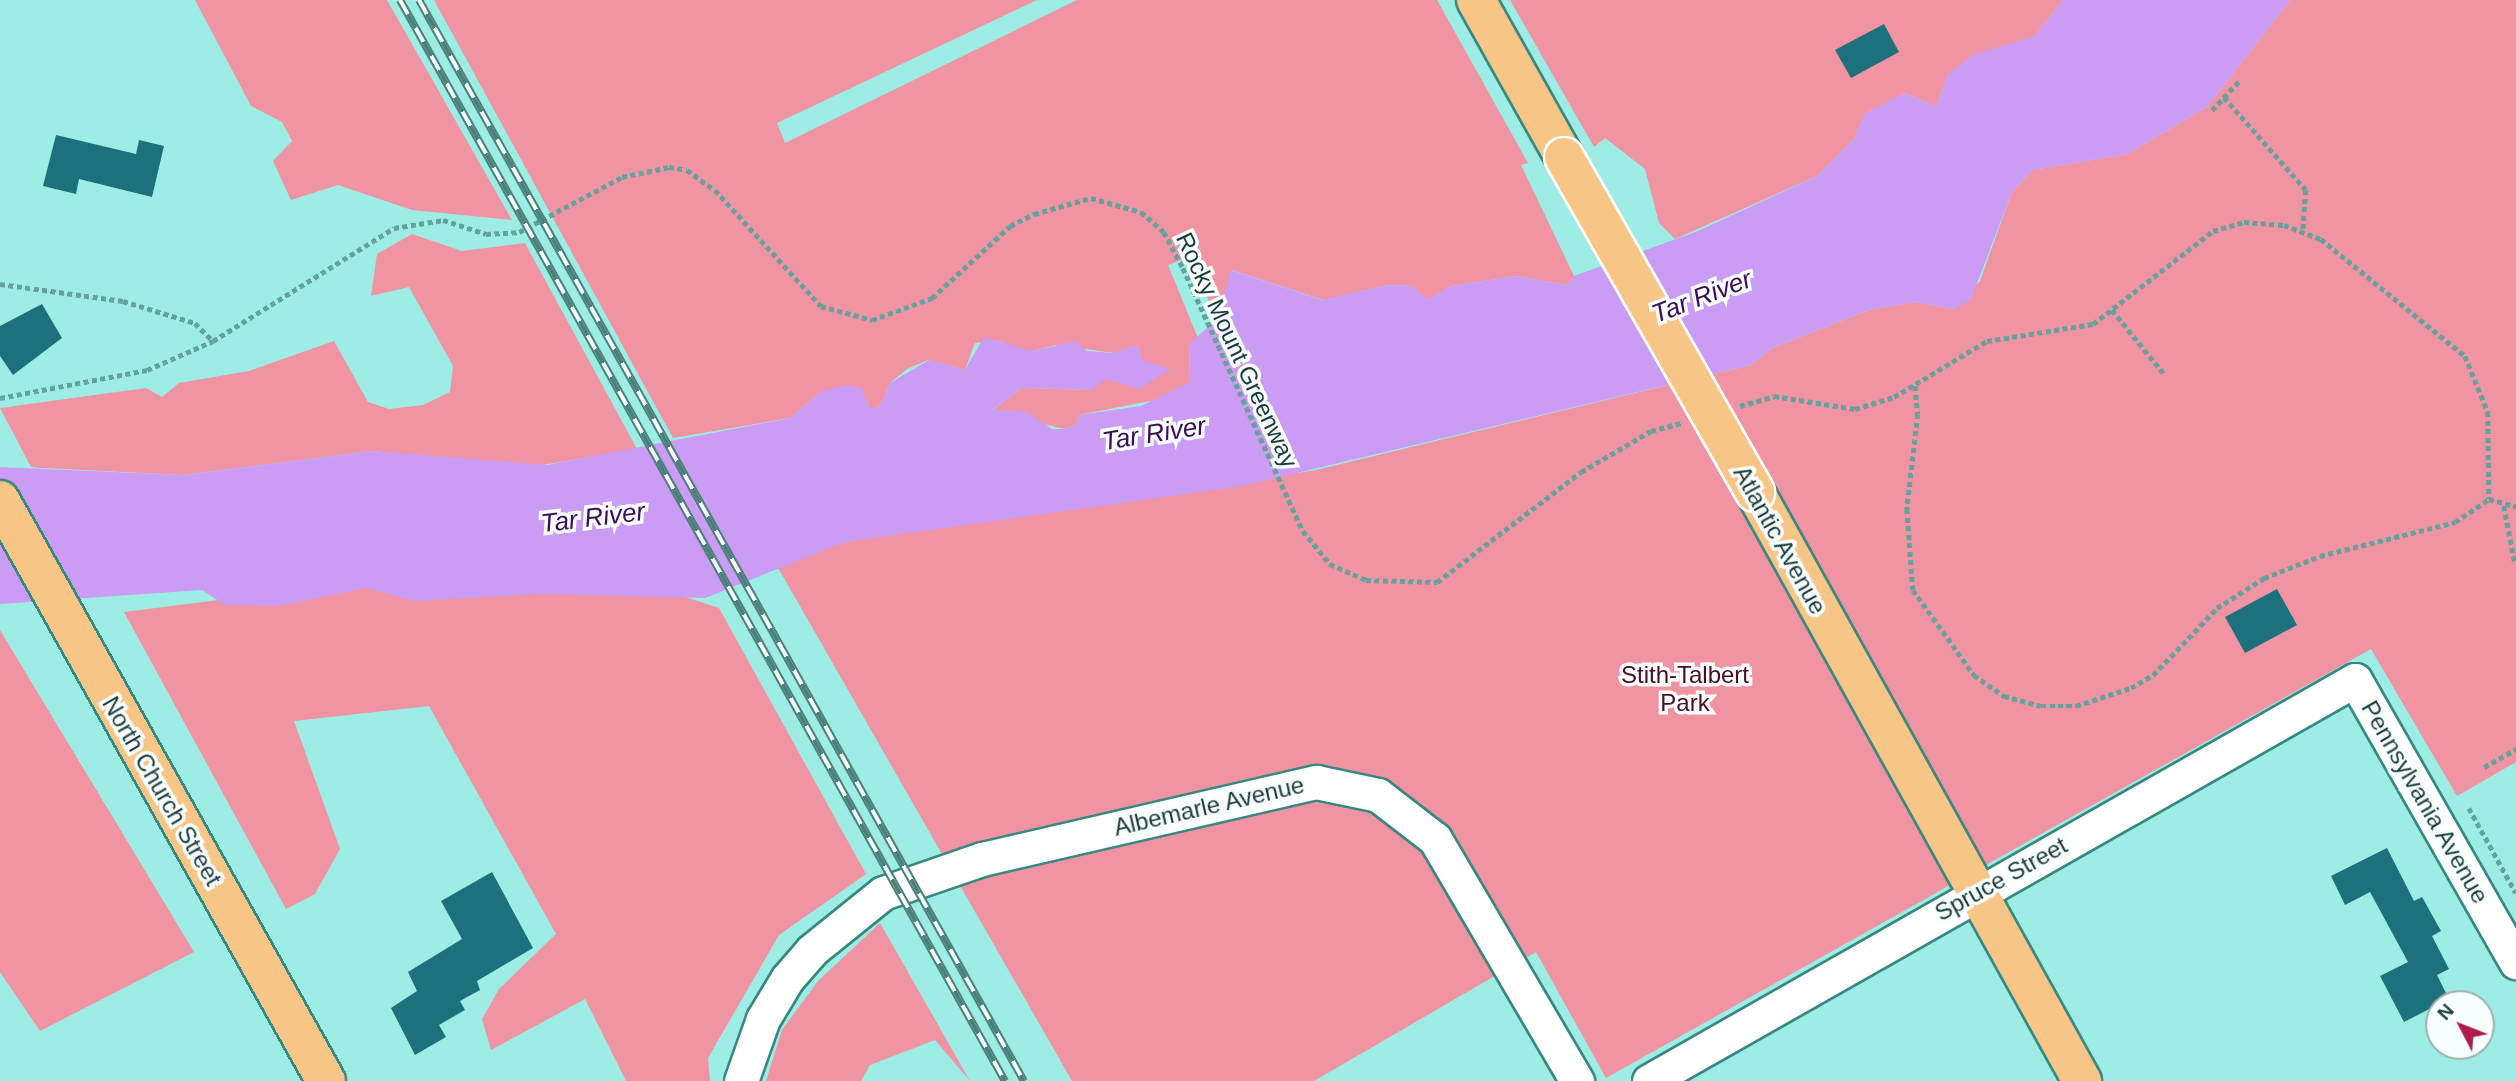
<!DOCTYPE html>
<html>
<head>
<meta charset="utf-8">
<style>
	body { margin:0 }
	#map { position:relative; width:2516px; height:1081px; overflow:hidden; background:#9dede5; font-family:Arial,sans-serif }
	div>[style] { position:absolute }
	.green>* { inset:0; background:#f093a3 }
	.water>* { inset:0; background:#cb9cf3 }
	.building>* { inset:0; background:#1d717c }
	.path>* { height:4.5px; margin-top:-2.25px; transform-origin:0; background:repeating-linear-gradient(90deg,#66a29c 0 5px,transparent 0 8.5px) }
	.roads { filter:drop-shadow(2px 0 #388882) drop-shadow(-2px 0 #388882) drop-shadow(0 2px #388882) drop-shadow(0 -2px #388882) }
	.minor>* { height:33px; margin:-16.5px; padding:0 16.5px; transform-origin:16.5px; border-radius:16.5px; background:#fff }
	.major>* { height:38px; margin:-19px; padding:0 19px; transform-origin:19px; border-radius:19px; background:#f7c585 }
	.rail>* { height:8px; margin-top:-4px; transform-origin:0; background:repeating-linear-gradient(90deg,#f7fefd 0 16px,#4d807b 0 32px); box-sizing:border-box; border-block:2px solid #4d807b }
	.bridges { filter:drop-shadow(2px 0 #fff) drop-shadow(-2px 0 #fff) drop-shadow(0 2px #fff) drop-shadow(0 -2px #fff) }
	.major-bridge>* { height:38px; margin:-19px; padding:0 19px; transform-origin:19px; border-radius:19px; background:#f7c585 }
	span { translate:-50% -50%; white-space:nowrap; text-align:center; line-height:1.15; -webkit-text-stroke:7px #f7fefd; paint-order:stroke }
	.street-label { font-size:24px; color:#1b3c39 }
	.park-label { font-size:24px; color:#4d0c1f }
	.water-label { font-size:26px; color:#3d0d5a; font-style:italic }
	.north { position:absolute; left:2425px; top:990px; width:70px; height:70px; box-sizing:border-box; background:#f7fefd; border:2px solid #9fb0af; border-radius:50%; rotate:312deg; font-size:19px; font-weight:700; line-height:28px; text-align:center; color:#1b3c39 }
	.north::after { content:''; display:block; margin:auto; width:24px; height:32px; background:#ae1c4c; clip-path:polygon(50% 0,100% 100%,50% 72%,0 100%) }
</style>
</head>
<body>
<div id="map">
	<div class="green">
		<i style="clip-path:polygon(195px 0,387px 0,512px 220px,412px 210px,338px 185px,291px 200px,273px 161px,292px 141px,282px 122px,251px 106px)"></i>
		<i style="clip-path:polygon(434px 0,1037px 0,777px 123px,785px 143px,1077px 0,1437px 0,1528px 163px,1521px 165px,1574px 276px,1567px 285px,1516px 276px,1451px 286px,1428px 300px,1411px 286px,1388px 285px,1323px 300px,1232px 270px,1217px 319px,1189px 257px,1168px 265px,1198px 338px,1189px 344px,1190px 382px,1165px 398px,1079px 415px,1078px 424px,1065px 429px,1003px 415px,991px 411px,1022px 388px,1091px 390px,1092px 383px,1142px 360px,1137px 345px,1114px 353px,1056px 345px,1033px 351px,1011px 350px,1000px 341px,975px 343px,965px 370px,928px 360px,907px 369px,890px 383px,881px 405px,870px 410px,867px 400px,822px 391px,790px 418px,673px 438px)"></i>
		<i style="clip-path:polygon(1510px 0,2063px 0,2035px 36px,1948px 74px,1936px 107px,1905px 93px,1884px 104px,1866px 113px,1854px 139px,1817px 176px,1675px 239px,1659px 223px,1645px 169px,1605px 138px,1594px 147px)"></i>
		<i style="clip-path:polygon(2290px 0,2516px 0,2516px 762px,2457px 796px,2371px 649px,1606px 1078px,1536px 952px,1314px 1081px,1072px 1081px,777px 566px,845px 542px,1316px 470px,1751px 365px,1772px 348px,1869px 310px,1914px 302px,1955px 309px,1980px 281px,2012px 192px,2032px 170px,2127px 154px,2207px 107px)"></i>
		<i style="clip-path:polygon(412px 234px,462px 251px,525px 243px,637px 449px,531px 467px,372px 451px,182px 475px,42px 468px,31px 467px,0 408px,146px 388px,162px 397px,179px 383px,249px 371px,334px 341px,368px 402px,389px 409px,423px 405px,450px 392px,453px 366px,409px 287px,371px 296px,377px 254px)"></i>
		<i style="clip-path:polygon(639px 582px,719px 608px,866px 874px,779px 935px,708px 1058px,710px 1081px,626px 1081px,585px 999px,491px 1050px,482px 1019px,499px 989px,556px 934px,429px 706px,294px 721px,340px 849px,315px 894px,286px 909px,124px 612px,351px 583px)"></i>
		<i style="clip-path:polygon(0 630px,194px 952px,40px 1031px,0 972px)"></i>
		<i style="clip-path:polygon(880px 923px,970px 1081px,935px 1040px,870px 1065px,861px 1081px,766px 1081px,782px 1030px,818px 981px)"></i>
	</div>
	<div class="water">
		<i style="clip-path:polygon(2063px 0,2290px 0,2207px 107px,2127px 154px,2032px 170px,2012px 192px,1971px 299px,1955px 309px,1914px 302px,1869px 310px,1772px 348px,1751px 365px,1242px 486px,845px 542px,705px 598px,542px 594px,415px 601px,366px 588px,278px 606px,225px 605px,202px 590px,0 604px,0 467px,182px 475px,372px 451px,547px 465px,790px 418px,822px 391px,846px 385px,861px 388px,871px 409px,881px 405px,890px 383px,929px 360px,965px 370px,984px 337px,1033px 351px,1075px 341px,1087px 351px,1113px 353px,1137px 345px,1142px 360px,1170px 369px,1139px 389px,1106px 379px,1091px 390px,1022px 388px,992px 410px,1025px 411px,1052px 429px,1065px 429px,1078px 424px,1079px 415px,1141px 406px,1190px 382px,1189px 344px,1217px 319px,1231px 270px,1322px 300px,1388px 285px,1411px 286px,1428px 299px,1451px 286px,1516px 276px,1567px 285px,1574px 276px,1698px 231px,1817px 176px,1854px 139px,1866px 113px,1905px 93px,1936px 107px,1948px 74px,1973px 55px,2035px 36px)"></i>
	</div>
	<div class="building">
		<i style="clip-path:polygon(1884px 24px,1899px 52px,1851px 78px,1835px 50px)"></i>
		<i style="clip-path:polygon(56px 135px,136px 154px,139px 140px,164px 146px,152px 197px,79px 179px,76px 194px,43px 186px)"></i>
		<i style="clip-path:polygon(42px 304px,62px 338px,13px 375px,0 356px,0 326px)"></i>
		<i style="clip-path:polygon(2277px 589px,2297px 625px,2245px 653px,2225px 617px)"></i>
		<i style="clip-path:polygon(2387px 848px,2414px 901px,2422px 897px,2441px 931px,2432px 936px,2449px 969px,2437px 975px,2449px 999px,2404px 1022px,2380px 976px,2408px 962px,2370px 892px,2345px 905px,2331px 876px)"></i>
		<i style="clip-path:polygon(492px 872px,533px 948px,477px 981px,480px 990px,460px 1001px,465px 1010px,439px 1025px,446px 1037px,415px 1055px,391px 1008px,417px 991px,408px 972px,462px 939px,441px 901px)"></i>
	</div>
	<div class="path">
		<i style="left:2224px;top:97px;width:124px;rotate:48.6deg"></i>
		<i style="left:2306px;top:190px;width:42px;rotate:94.1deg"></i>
		<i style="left:2212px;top:110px;width:41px;rotate:-47deg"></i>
		<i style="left:0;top:284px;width:124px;rotate:7.9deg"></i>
		<i style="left:123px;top:301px;width:75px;rotate:17deg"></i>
		<i style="left:195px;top:323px;width:25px;rotate:45deg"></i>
		<i style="left:2112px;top:310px;width:84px;rotate:50.8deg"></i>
		<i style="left:1915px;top:386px;width:28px;rotate:84deg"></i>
		<i style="left:1918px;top:414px;width:96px;rotate:96.6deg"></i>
		<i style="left:1907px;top:509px;width:81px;rotate:85.8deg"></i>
		<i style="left:1913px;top:590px;width:105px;rotate:54.3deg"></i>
		<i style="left:1974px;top:675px;width:37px;rotate:35deg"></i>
		<i style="left:2004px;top:696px;width:38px;rotate:15deg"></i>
		<i style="left:2041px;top:706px;width:35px"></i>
		<i style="left:2076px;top:706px;width:58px;rotate:-18.1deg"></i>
		<i style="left:2131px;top:688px;width:26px;rotate:-31deg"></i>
		<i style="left:2153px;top:675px;width:93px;rotate:-46.3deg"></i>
		<i style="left:2217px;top:608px;width:56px;rotate:-32.6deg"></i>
		<i style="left:2264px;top:578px;width:60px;rotate:-21.4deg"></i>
		<i style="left:2320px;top:556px;width:139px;rotate:-14.1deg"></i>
		<i style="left:2455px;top:522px;width:41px;rotate:-34.1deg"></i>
		<i style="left:0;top:398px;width:150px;rotate:-10.8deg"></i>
		<i style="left:147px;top:370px;width:72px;rotate:-23.7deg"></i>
		<i style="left:213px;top:341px;width:213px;rotate:-32deg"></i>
		<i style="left:394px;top:228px;width:50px;rotate:-9.3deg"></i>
		<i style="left:443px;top:220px;width:45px;rotate:18deg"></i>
		<i style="left:486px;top:234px;width:33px;rotate:-3deg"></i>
		<i style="left:519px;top:232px;width:117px;rotate:-28.1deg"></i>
		<i style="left:622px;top:177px;width:48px;rotate:-12deg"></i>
		<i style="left:669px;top:167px;width:18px;rotate:9deg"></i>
		<i style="left:687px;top:170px;width:34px;rotate:36deg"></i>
		<i style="left:715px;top:190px;width:157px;rotate:47.6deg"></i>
		<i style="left:821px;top:306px;width:53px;rotate:15.4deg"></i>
		<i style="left:872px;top:320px;width:64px;rotate:-20.1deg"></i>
		<i style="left:932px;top:298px;width:106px;rotate:-42.7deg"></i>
		<i style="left:1010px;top:226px;width:27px;rotate:-27deg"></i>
		<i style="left:1034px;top:214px;width:59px;rotate:-15.7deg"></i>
		<i style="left:1091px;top:198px;width:52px;rotate:15.6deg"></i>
		<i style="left:1141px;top:212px;width:30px;rotate:41deg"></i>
		<i style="left:1164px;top:232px;width:41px;rotate:62.2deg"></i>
		<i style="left:1183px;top:268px;width:289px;rotate:65.5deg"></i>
		<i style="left:1303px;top:531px;width:43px;rotate:50.7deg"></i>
		<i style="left:1330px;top:564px;width:39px;rotate:24deg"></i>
		<i style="left:1366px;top:580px;width:71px;rotate:1.6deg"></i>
		<i style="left:1437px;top:582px;width:181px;rotate:-37.4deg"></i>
		<i style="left:1581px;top:472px;width:81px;rotate:-30.4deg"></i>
		<i style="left:1651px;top:431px;width:31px;rotate:-15deg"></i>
		<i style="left:1740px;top:406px;width:35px;rotate:-16deg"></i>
		<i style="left:1774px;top:396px;width:82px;rotate:9.1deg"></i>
		<i style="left:1855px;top:409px;width:41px;rotate:-17.1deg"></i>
		<i style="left:1894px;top:397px;width:109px;rotate:-31.1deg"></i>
		<i style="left:1987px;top:341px;width:107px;rotate:-9.1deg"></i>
		<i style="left:2093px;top:324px;width:152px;rotate:-37.8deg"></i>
		<i style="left:2213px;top:231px;width:32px;rotate:-16deg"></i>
		<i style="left:2244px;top:222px;width:40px;rotate:4.3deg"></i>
		<i style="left:2284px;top:225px;width:40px;rotate:21deg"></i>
		<i style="left:2321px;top:239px;width:186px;rotate:39.1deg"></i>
		<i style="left:2465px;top:356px;width:61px;rotate:67.7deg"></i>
		<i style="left:2488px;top:412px;width:87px;rotate:89.3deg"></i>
		<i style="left:2489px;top:499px;width:28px;rotate:15deg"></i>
		<i style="left:2504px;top:506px;width:58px;rotate:79.1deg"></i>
		<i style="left:2484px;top:767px;width:37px;rotate:-29deg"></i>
		<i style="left:2469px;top:808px;width:97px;rotate:61.1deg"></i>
	</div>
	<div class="roads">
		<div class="minor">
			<i style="left:741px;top:1081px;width:66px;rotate:-70.5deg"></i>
			<i style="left:763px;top:1019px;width:47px;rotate:-59deg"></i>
			<i style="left:787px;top:979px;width:37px;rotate:-49deg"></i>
			<i style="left:811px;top:951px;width:92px;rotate:-38.9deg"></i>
			<i style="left:883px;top:893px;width:105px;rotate:-19deg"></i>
			<i style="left:982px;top:859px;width:343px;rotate:-13deg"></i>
			<i style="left:1316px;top:782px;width:63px;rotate:11.8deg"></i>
			<i style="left:1378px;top:795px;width:72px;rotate:37.7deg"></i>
			<i style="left:1435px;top:839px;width:281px;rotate:59.6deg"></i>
			<i style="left:1649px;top:1081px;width:812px;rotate:-29.6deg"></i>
			<i style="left:2355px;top:680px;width:325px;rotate:60.3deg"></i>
		</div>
		<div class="major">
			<i style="left:1476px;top:0;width:180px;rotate:60.7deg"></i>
			<i style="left:1755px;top:492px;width:674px;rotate:60.96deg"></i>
			<i style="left:0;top:500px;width:666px;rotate:60.7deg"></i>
		</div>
	</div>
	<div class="rail">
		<i style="left:400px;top:0;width:1239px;rotate:60.77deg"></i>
		<i style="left:419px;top:0;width:1239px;rotate:60.77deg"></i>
	</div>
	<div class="bridges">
		<div class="major-bridge">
			<i style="left:1564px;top:157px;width:386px;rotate:60.3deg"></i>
		</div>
	</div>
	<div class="street-label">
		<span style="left:1237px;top:350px;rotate:65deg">Rocky Mount Greenway</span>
		<span style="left:1780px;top:540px;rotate:61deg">Atlantic Avenue</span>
		<span style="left:162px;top:791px;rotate:60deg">North Church Street</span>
		<span style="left:2425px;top:802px;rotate:60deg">Pennsylvania Avenue</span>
		<span style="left:1209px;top:806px;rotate:-13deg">Albemarle Avenue</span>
		<span style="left:2001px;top:879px;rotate:-29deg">Spruce Street</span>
	</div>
	<div class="park-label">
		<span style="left:1685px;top:689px">Stith-Talbert<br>Park</span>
	</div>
	<div class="water-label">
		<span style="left:1702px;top:297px;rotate:-21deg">Tar River</span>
		<span style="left:1154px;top:434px;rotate:-9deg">Tar River</span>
		<span style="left:593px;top:518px;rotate:-7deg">Tar River</span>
	</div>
	<div class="north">N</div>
</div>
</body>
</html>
